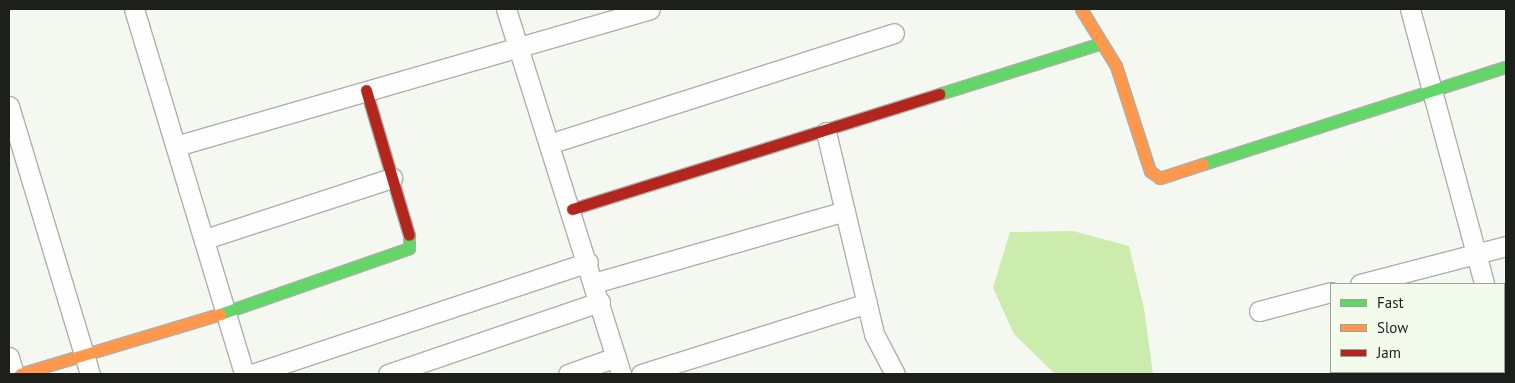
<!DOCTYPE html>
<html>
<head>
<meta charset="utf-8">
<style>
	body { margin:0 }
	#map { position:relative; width:1515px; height:383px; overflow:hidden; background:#f4f8f0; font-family:"PT Sans",sans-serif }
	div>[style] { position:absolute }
	.water>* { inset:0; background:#ccecae }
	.roads { filter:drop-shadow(1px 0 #adb0aa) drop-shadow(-1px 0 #adb0aa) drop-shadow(0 1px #adb0aa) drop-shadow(0 -1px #adb0aa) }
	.street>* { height:19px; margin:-9.5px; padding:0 9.5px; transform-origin:9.5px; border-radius:9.5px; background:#fdfefd }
	.fast>* { height:11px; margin:-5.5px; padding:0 5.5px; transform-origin:5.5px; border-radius:5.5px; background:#63d668 }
	.slow>* { height:11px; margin:-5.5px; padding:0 5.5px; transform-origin:5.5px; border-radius:5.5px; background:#ff974d }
	.jam>* { height:11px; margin:-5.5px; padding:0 5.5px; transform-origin:5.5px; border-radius:5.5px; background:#b3261e }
	span { translate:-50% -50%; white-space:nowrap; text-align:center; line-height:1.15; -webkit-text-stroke:4.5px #f3fbed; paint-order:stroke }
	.frame { position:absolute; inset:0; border:10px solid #1c1f1a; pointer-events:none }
	.legend { position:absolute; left:1330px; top:283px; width:175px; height:90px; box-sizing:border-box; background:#f3fbed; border:1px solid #9da399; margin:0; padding:6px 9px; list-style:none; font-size:15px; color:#1c1f1a }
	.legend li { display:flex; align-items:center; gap:10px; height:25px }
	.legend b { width:25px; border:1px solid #9da399 }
</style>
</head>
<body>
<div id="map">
	<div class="water">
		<i style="clip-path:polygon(1073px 231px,1129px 246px,1144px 308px,1153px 374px,1055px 374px,1014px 334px,993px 288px,1010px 232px)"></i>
	</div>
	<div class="roads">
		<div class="street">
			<i style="left:134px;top:9px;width:381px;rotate:73.2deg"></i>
			<i style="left:506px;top:9px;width:383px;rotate:72.5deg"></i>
			<i style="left:1410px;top:9px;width:285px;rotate:74.9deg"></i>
			<i style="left:9px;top:106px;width:280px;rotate:73.2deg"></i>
			<i style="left:826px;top:132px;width:208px;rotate:76.6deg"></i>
			<i style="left:874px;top:334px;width:45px;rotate:62.3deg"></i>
			<i style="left:552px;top:143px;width:359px;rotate:-17.8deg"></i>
			<i style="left:176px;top:146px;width:493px;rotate:-16.1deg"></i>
			<i style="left:205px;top:239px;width:197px;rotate:-18.1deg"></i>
			<i style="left:594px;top:283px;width:261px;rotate:-16deg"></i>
			<i style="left:1360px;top:284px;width:151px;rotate:-14.6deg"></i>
			<i style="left:1259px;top:311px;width:74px;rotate:-14.8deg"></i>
			<i style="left:9px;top:357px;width:18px;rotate:74deg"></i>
			<i style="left:1504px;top:367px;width:7px;rotate:74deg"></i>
			<i style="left:252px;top:374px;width:354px;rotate:-18.4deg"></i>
			<i style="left:388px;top:374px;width:224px;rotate:-18.8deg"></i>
			<i style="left:568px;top:374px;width:51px;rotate:-19.5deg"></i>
			<i style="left:641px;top:374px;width:237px;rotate:-17.4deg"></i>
		</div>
		<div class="fast">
			<i style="left:939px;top:94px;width:168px;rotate:-17.4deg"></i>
			<i style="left:1203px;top:164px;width:318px;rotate:-17.8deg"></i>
			<i style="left:220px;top:314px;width:200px;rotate:-19.2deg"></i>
			<i style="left:409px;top:248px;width:13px;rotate:-90deg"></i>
		</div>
		<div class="slow">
			<i style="left:1081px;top:9px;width:67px;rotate:58.4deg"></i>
			<i style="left:1116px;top:66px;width:110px;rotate:72.1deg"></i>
			<i style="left:1150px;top:171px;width:12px;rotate:35deg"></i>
			<i style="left:1160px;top:178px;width:45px;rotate:-18deg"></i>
			<i style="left:20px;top:374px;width:209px;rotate:-16.7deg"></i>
		</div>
		<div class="jam">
			<i style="left:366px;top:90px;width:151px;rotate:73.5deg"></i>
			<i style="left:572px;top:209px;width:385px;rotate:-17.4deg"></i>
		</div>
	</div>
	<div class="frame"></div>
	<ul class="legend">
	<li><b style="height:6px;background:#63d668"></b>Fast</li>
	<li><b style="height:6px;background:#ff974d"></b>Slow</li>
	<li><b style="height:6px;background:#b3261e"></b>Jam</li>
	</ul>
</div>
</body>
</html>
